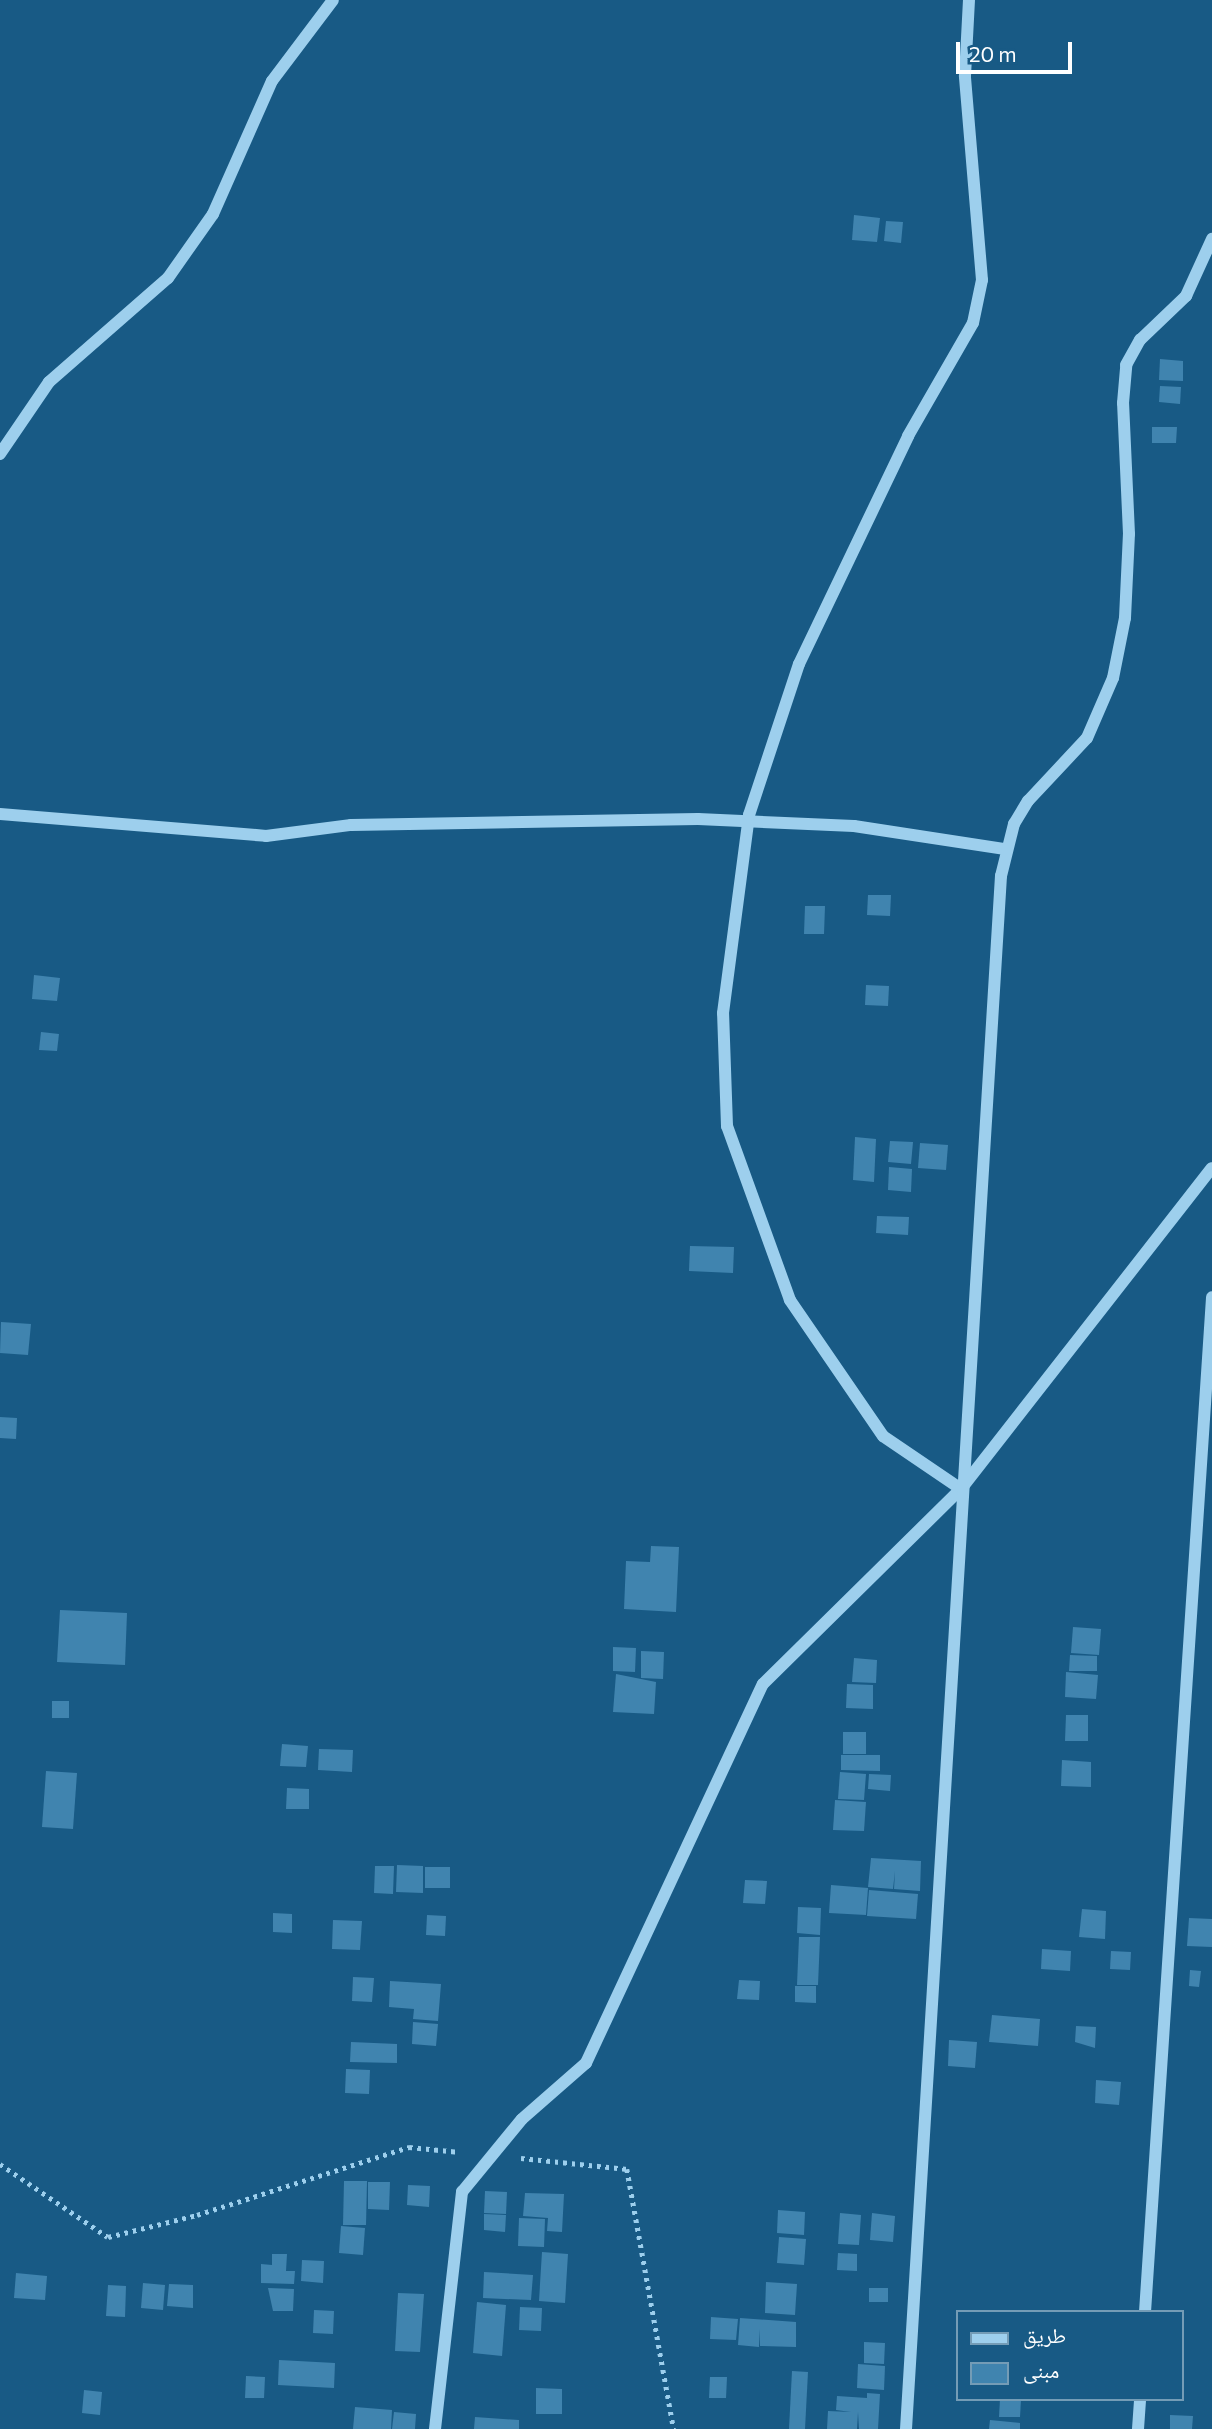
<!DOCTYPE html>
<html>
<head>
<meta charset="utf-8">
<style>
	body { margin:0 }
	#map { position:relative; width:1212px; height:2429px; overflow:hidden; background:#185a85; font-family:Commissioner,"Noto Naskh Arabic",sans-serif }
	div>[style] { position:absolute }
	.building>* { inset:0; background:#4084af }
	.path>* { height:4.5px; margin-top:-2.25px; transform-origin:0; background:repeating-linear-gradient(90deg,#9dcfed 0 3.5px,transparent 0 8.5px) }
	.minor>* { height:12px; margin:-6px; padding:0 6px; transform-origin:6px; border-radius:6px; background:#9dcfed }
	span { translate:-50% -50%; white-space:nowrap; text-align:center; line-height:1.15; -webkit-text-stroke:5px #185a85; paint-order:stroke }
	.legend { position:absolute; left:956px; top:2310px; width:228px; height:91px; box-sizing:border-box; background:#185a85; border:2px solid #749cb6; margin:0; padding:9px 12px; list-style:none; font-size:21px; color:#fff }
	.legend li { display:flex; align-items:center; gap:14px; height:35px }
	.legend b { width:35px; border:2px solid #749cb6 }
	.scale { position:absolute; left:956px; top:42px; width:116px; height:32px; box-sizing:border-box; border:4px solid #fff; border-top:0; padding-left:9px; font-size:21px; line-height:24px; white-space:nowrap; color:#fff; -webkit-text-stroke:5px #185a85; paint-order:stroke }
</style>
</head>
<body>
<div id="map">
	<div class="building">
		<i style="clip-path:polygon(854px 215px,880px 218px,877px 242px,852px 240px)"></i>
		<i style="clip-path:polygon(886px 221px,903px 222px,901px 243px,884px 241px)"></i>
		<i style="clip-path:polygon(1160px 359px,1183px 361px,1183px 381px,1159px 380px)"></i>
		<i style="clip-path:polygon(1160px 386px,1181px 387px,1180px 404px,1159px 402px)"></i>
		<i style="clip-path:polygon(1152px 427px,1177px 427px,1176px 443px,1152px 443px)"></i>
		<i style="clip-path:polygon(868px 895px,891px 895px,890px 916px,867px 915px)"></i>
		<i style="clip-path:polygon(805px 906px,825px 906px,824px 934px,804px 934px)"></i>
		<i style="clip-path:polygon(34px 975px,60px 978px,57px 1001px,32px 999px)"></i>
		<i style="clip-path:polygon(866px 985px,889px 986px,888px 1006px,865px 1005px)"></i>
		<i style="clip-path:polygon(41px 1032px,59px 1034px,57px 1051px,39px 1050px)"></i>
		<i style="clip-path:polygon(855px 1137px,876px 1139px,874px 1182px,853px 1180px)"></i>
		<i style="clip-path:polygon(890px 1141px,913px 1142px,911px 1164px,888px 1162px)"></i>
		<i style="clip-path:polygon(920px 1143px,948px 1145px,946px 1170px,918px 1168px)"></i>
		<i style="clip-path:polygon(889px 1167px,912px 1169px,911px 1192px,888px 1190px)"></i>
		<i style="clip-path:polygon(877px 1216px,909px 1217px,908px 1235px,876px 1233px)"></i>
		<i style="clip-path:polygon(690px 1246px,734px 1247px,733px 1273px,689px 1271px)"></i>
		<i style="clip-path:polygon(1px 1322px,31px 1324px,28px 1355px,0 1353px)"></i>
		<i style="clip-path:polygon(0 1417px,17px 1418px,16px 1439px,0 1438px)"></i>
		<i style="clip-path:polygon(651px 1546px,679px 1547px,676px 1612px,624px 1609px,626px 1561px,650px 1562px)"></i>
		<i style="clip-path:polygon(60px 1610px,127px 1613px,125px 1665px,57px 1662px)"></i>
		<i style="clip-path:polygon(1073px 1627px,1101px 1629px,1099px 1655px,1071px 1653px)"></i>
		<i style="clip-path:polygon(613px 1647px,636px 1648px,635px 1672px,613px 1671px)"></i>
		<i style="clip-path:polygon(641px 1651px,664px 1652px,663px 1679px,641px 1678px)"></i>
		<i style="clip-path:polygon(1070px 1655px,1097px 1656px,1097px 1671px,1069px 1671px)"></i>
		<i style="clip-path:polygon(854px 1658px,877px 1660px,876px 1683px,852px 1682px)"></i>
		<i style="clip-path:polygon(1066px 1672px,1098px 1675px,1096px 1699px,1065px 1697px)"></i>
		<i style="clip-path:polygon(616px 1674px,656px 1682px,654px 1714px,613px 1712px)"></i>
		<i style="clip-path:polygon(847px 1684px,873px 1685px,873px 1709px,846px 1708px)"></i>
		<i style="clip-path:polygon(52px 1701px,69px 1701px,69px 1718px,52px 1718px)"></i>
		<i style="clip-path:polygon(1066px 1715px,1088px 1715px,1088px 1741px,1065px 1741px)"></i>
		<i style="clip-path:polygon(843px 1732px,866px 1732px,866px 1754px,843px 1754px)"></i>
		<i style="clip-path:polygon(282px 1744px,308px 1746px,306px 1767px,280px 1766px)"></i>
		<i style="clip-path:polygon(319px 1749px,353px 1750px,352px 1772px,318px 1770px)"></i>
		<i style="clip-path:polygon(841px 1755px,880px 1755px,880px 1771px,841px 1770px)"></i>
		<i style="clip-path:polygon(1062px 1760px,1091px 1762px,1091px 1787px,1061px 1786px)"></i>
		<i style="clip-path:polygon(46px 1771px,77px 1773px,73px 1829px,42px 1827px)"></i>
		<i style="clip-path:polygon(840px 1772px,866px 1774px,864px 1800px,838px 1799px)"></i>
		<i style="clip-path:polygon(869px 1774px,891px 1775px,890px 1791px,868px 1789px)"></i>
		<i style="clip-path:polygon(287px 1788px,309px 1789px,309px 1809px,286px 1809px)"></i>
		<i style="clip-path:polygon(835px 1800px,866px 1802px,864px 1831px,833px 1830px)"></i>
		<i style="clip-path:polygon(871px 1858px,921px 1861px,920px 1891px,894px 1889px,895px 1871px,893px 1889px,868px 1887px)"></i>
		<i style="clip-path:polygon(397px 1865px,423px 1866px,423px 1893px,396px 1892px)"></i>
		<i style="clip-path:polygon(375px 1866px,394px 1866px,393px 1894px,374px 1893px)"></i>
		<i style="clip-path:polygon(425px 1867px,450px 1867px,450px 1888px,425px 1888px)"></i>
		<i style="clip-path:polygon(745px 1880px,767px 1881px,765px 1904px,743px 1903px)"></i>
		<i style="clip-path:polygon(831px 1885px,868px 1888px,866px 1915px,829px 1913px)"></i>
		<i style="clip-path:polygon(869px 1890px,918px 1894px,916px 1919px,867px 1916px)"></i>
		<i style="clip-path:polygon(798px 1907px,821px 1908px,820px 1935px,797px 1933px)"></i>
		<i style="clip-path:polygon(1082px 1909px,1106px 1911px,1105px 1939px,1079px 1937px)"></i>
		<i style="clip-path:polygon(273px 1913px,292px 1914px,292px 1933px,273px 1932px)"></i>
		<i style="clip-path:polygon(427px 1915px,446px 1916px,445px 1936px,426px 1935px)"></i>
		<i style="clip-path:polygon(1189px 1918px,1212px 1919px,1212px 1947px,1187px 1946px)"></i>
		<i style="clip-path:polygon(333px 1920px,362px 1921px,360px 1950px,332px 1949px)"></i>
		<i style="clip-path:polygon(799px 1937px,820px 1937px,818px 1985px,797px 1985px)"></i>
		<i style="clip-path:polygon(1042px 1949px,1071px 1951px,1070px 1971px,1041px 1969px)"></i>
		<i style="clip-path:polygon(1111px 1951px,1131px 1952px,1130px 1970px,1110px 1969px)"></i>
		<i style="clip-path:polygon(1190px 1970px,1201px 1971px,1199px 1987px,1189px 1986px)"></i>
		<i style="clip-path:polygon(353px 1977px,374px 1978px,372px 2002px,352px 2001px)"></i>
		<i style="clip-path:polygon(739px 1980px,760px 1981px,759px 2000px,737px 1999px)"></i>
		<i style="clip-path:polygon(390px 1981px,441px 1984px,438px 2021px,413px 2019px,414px 2009px,389px 2007px)"></i>
		<i style="clip-path:polygon(795px 1986px,816px 1986px,816px 2003px,795px 2002px)"></i>
		<i style="clip-path:polygon(992px 2015px,1040px 2019px,1038px 2046px,989px 2042px)"></i>
		<i style="clip-path:polygon(413px 2022px,438px 2024px,436px 2046px,412px 2044px)"></i>
		<i style="clip-path:polygon(1076px 2026px,1096px 2027px,1095px 2048px,1075px 2042px)"></i>
		<i style="clip-path:polygon(949px 2040px,977px 2042px,975px 2068px,948px 2066px)"></i>
		<i style="clip-path:polygon(351px 2042px,397px 2044px,397px 2063px,350px 2062px)"></i>
		<i style="clip-path:polygon(346px 2069px,370px 2070px,369px 2094px,345px 2093px)"></i>
		<i style="clip-path:polygon(1096px 2080px,1121px 2082px,1119px 2105px,1095px 2103px)"></i>
		<i style="clip-path:polygon(344px 2181px,367px 2181px,366px 2225px,343px 2225px)"></i>
		<i style="clip-path:polygon(368px 2182px,390px 2182px,389px 2210px,368px 2209px)"></i>
		<i style="clip-path:polygon(408px 2185px,430px 2186px,429px 2207px,407px 2205px)"></i>
		<i style="clip-path:polygon(485px 2191px,507px 2192px,506px 2214px,484px 2213px)"></i>
		<i style="clip-path:polygon(525px 2193px,564px 2194px,562px 2232px,547px 2231px,548px 2218px,523px 2216px)"></i>
		<i style="clip-path:polygon(778px 2210px,805px 2212px,804px 2235px,777px 2233px)"></i>
		<i style="clip-path:polygon(840px 2213px,861px 2215px,859px 2245px,838px 2244px)"></i>
		<i style="clip-path:polygon(872px 2213px,895px 2216px,893px 2242px,870px 2240px)"></i>
		<i style="clip-path:polygon(484px 2214px,506px 2215px,505px 2232px,484px 2230px)"></i>
		<i style="clip-path:polygon(519px 2218px,545px 2219px,544px 2247px,518px 2246px)"></i>
		<i style="clip-path:polygon(341px 2226px,365px 2228px,363px 2255px,339px 2253px)"></i>
		<i style="clip-path:polygon(779px 2237px,806px 2239px,804px 2265px,777px 2263px)"></i>
		<i style="clip-path:polygon(542px 2252px,568px 2254px,565px 2303px,539px 2301px)"></i>
		<i style="clip-path:polygon(838px 2253px,857px 2254px,857px 2271px,837px 2270px)"></i>
		<i style="clip-path:polygon(272px 2254px,287px 2254px,286px 2271px,295px 2271px,294px 2284px,261px 2283px,261px 2264px,272px 2265px)"></i>
		<i style="clip-path:polygon(302px 2260px,324px 2261px,323px 2283px,301px 2281px)"></i>
		<i style="clip-path:polygon(484px 2272px,533px 2275px,531px 2300px,483px 2298px)"></i>
		<i style="clip-path:polygon(16px 2273px,47px 2276px,45px 2300px,14px 2298px)"></i>
		<i style="clip-path:polygon(766px 2282px,797px 2284px,795px 2315px,765px 2313px)"></i>
		<i style="clip-path:polygon(143px 2283px,165px 2285px,163px 2310px,141px 2308px)"></i>
		<i style="clip-path:polygon(169px 2284px,193px 2285px,193px 2308px,167px 2306px)"></i>
		<i style="clip-path:polygon(108px 2285px,126px 2286px,125px 2317px,106px 2316px)"></i>
		<i style="clip-path:polygon(268px 2288px,294px 2289px,293px 2311px,273px 2311px)"></i>
		<i style="clip-path:polygon(869px 2288px,888px 2288px,888px 2302px,869px 2302px)"></i>
		<i style="clip-path:polygon(398px 2293px,424px 2294px,420px 2352px,395px 2351px)"></i>
		<i style="clip-path:polygon(477px 2302px,506px 2305px,502px 2356px,473px 2353px)"></i>
		<i style="clip-path:polygon(520px 2307px,542px 2308px,541px 2331px,519px 2330px)"></i>
		<i style="clip-path:polygon(314px 2310px,334px 2311px,333px 2334px,313px 2333px)"></i>
		<i style="clip-path:polygon(711px 2317px,738px 2319px,736px 2340px,710px 2339px)"></i>
		<i style="clip-path:polygon(740px 2318px,796px 2322px,796px 2347px,760px 2346px,759px 2329px,759px 2347px,738px 2345px)"></i>
		<i style="clip-path:polygon(864px 2342px,885px 2343px,884px 2364px,864px 2363px)"></i>
		<i style="clip-path:polygon(279px 2360px,335px 2363px,334px 2388px,278px 2385px)"></i>
		<i style="clip-path:polygon(858px 2364px,885px 2366px,884px 2390px,857px 2388px)"></i>
		<i style="clip-path:polygon(792px 2371px,808px 2372px,805px 2429px,789px 2429px)"></i>
		<i style="clip-path:polygon(246px 2376px,265px 2377px,264px 2398px,245px 2398px)"></i>
		<i style="clip-path:polygon(710px 2377px,727px 2377px,726px 2398px,709px 2398px)"></i>
		<i style="clip-path:polygon(536px 2388px,562px 2389px,562px 2414px,536px 2414px)"></i>
		<i style="clip-path:polygon(84px 2390px,102px 2392px,100px 2415px,82px 2413px)"></i>
		<i style="clip-path:polygon(867px 2393px,880px 2394px,878px 2429px,859px 2429px,858px 2412px,857px 2429px,827px 2429px,828px 2411px,851px 2412px,836px 2410px,837px 2396px,867px 2398px)"></i>
		<i style="clip-path:polygon(1000px 2399px,1021px 2400px,1020px 2417px,999px 2417px)"></i>
		<i style="clip-path:polygon(355px 2407px,392px 2410px,391px 2429px,353px 2429px)"></i>
		<i style="clip-path:polygon(394px 2412px,416px 2414px,415px 2429px,392px 2429px)"></i>
		<i style="clip-path:polygon(1170px 2415px,1193px 2416px,1192px 2429px,1170px 2429px)"></i>
		<i style="clip-path:polygon(475px 2417px,519px 2420px,519px 2429px,474px 2429px)"></i>
		<i style="clip-path:polygon(990px 2420px,1020px 2423px,1020px 2429px,989px 2429px)"></i>
	</div>
	<div class="path">
		<i style="left:521px;top:2158px;width:107px;rotate:5.9deg"></i>
		<i style="left:627px;top:2169px;width:264px;rotate:79.8deg"></i>
		<i style="left:0;top:2164px;width:130px;rotate:34.1deg"></i>
		<i style="left:108px;top:2237px;width:92px;rotate:-13.9deg"></i>
		<i style="left:197px;top:2215px;width:223px;rotate:-17.8deg"></i>
		<i style="left:409px;top:2147px;width:51px;rotate:5.6deg"></i>
	</div>
	<div class="minor">
		<i style="left:0;top:454px;width:87px;rotate:-55.8deg"></i>
		<i style="left:49px;top:382px;width:158px;rotate:-41.2deg"></i>
		<i style="left:168px;top:278px;width:78px;rotate:-54.9deg"></i>
		<i style="left:213px;top:214px;width:145px;rotate:-66.1deg"></i>
		<i style="left:272px;top:81px;width:101px;rotate:-53deg"></i>
		<i style="left:0;top:814px;width:267px;rotate:4.7deg"></i>
		<i style="left:266px;top:836px;width:86px;rotate:-7.4deg"></i>
		<i style="left:351px;top:825px;width:347px;rotate:-1deg"></i>
		<i style="left:698px;top:819px;width:156px;rotate:2.6deg"></i>
		<i style="left:854px;top:826px;width:153px;rotate:8.7deg"></i>
		<i style="left:961px;top:1489px;width:94px;rotate:-145.8deg"></i>
		<i style="left:883px;top:1436px;width:165px;rotate:-124.4deg"></i>
		<i style="left:790px;top:1300px;width:185px;rotate:-109.9deg"></i>
		<i style="left:727px;top:1126px;width:113px;rotate:-92deg"></i>
		<i style="left:723px;top:1013px;width:200px;rotate:-82.5deg"></i>
		<i style="left:749px;top:815px;width:159px;rotate:-71.7deg"></i>
		<i style="left:799px;top:664px;width:253px;rotate:-64.4deg"></i>
		<i style="left:908px;top:436px;width:130px;rotate:-60.1deg"></i>
		<i style="left:973px;top:323px;width:44px;rotate:-78.2deg"></i>
		<i style="left:982px;top:280px;width:205px;rotate:-94.8deg"></i>
		<i style="left:965px;top:76px;width:76px;rotate:-87deg"></i>
		<i style="left:1145px;top:2312px;width:1017px;rotate:-86.22deg"></i>
		<i style="left:435px;top:2429px;width:239px;rotate:-83.5deg"></i>
		<i style="left:462px;top:2192px;width:94px;rotate:-50.6deg"></i>
		<i style="left:522px;top:2119px;width:85px;rotate:-41.2deg"></i>
		<i style="left:586px;top:2063px;width:418px;rotate:-65deg"></i>
		<i style="left:763px;top:1684px;width:278px;rotate:-44.6deg"></i>
		<i style="left:961px;top:1489px;width:407px;rotate:-52deg"></i>
		<i style="left:906px;top:2429px;width:1556px;rotate:-86.5deg"></i>
		<i style="left:1001px;top:876px;width:54px;rotate:-76deg"></i>
		<i style="left:1014px;top:824px;width:27px;rotate:-59deg"></i>
		<i style="left:1028px;top:801px;width:86px;rotate:-46.9deg"></i>
		<i style="left:1087px;top:738px;width:65px;rotate:-66.6deg"></i>
		<i style="left:1113px;top:678px;width:61px;rotate:-78.7deg"></i>
		<i style="left:1125px;top:618px;width:84px;rotate:-87.3deg"></i>
		<i style="left:1129px;top:534px;width:131px;rotate:-92.6deg"></i>
		<i style="left:1123px;top:403px;width:38px;rotate:-85deg"></i>
		<i style="left:1126px;top:365px;width:29px;rotate:-61deg"></i>
		<i style="left:1140px;top:340px;width:64px;rotate:-43.7deg"></i>
		<i style="left:1186px;top:296px;width:63px;rotate:-65.5deg"></i>
		<i style="left:1138px;top:2429px;width:30px;rotate:-86deg"></i>
	</div>
	<ul class="legend">
	<li><b style="height:9px;background:#9dcfed"></b>طريق</li>
	<li><b style="height:19px;background:#4084af"></b>مبنى</li>
	</ul>
	<div class="scale">20 m</div>
</div>
</body>
</html>
